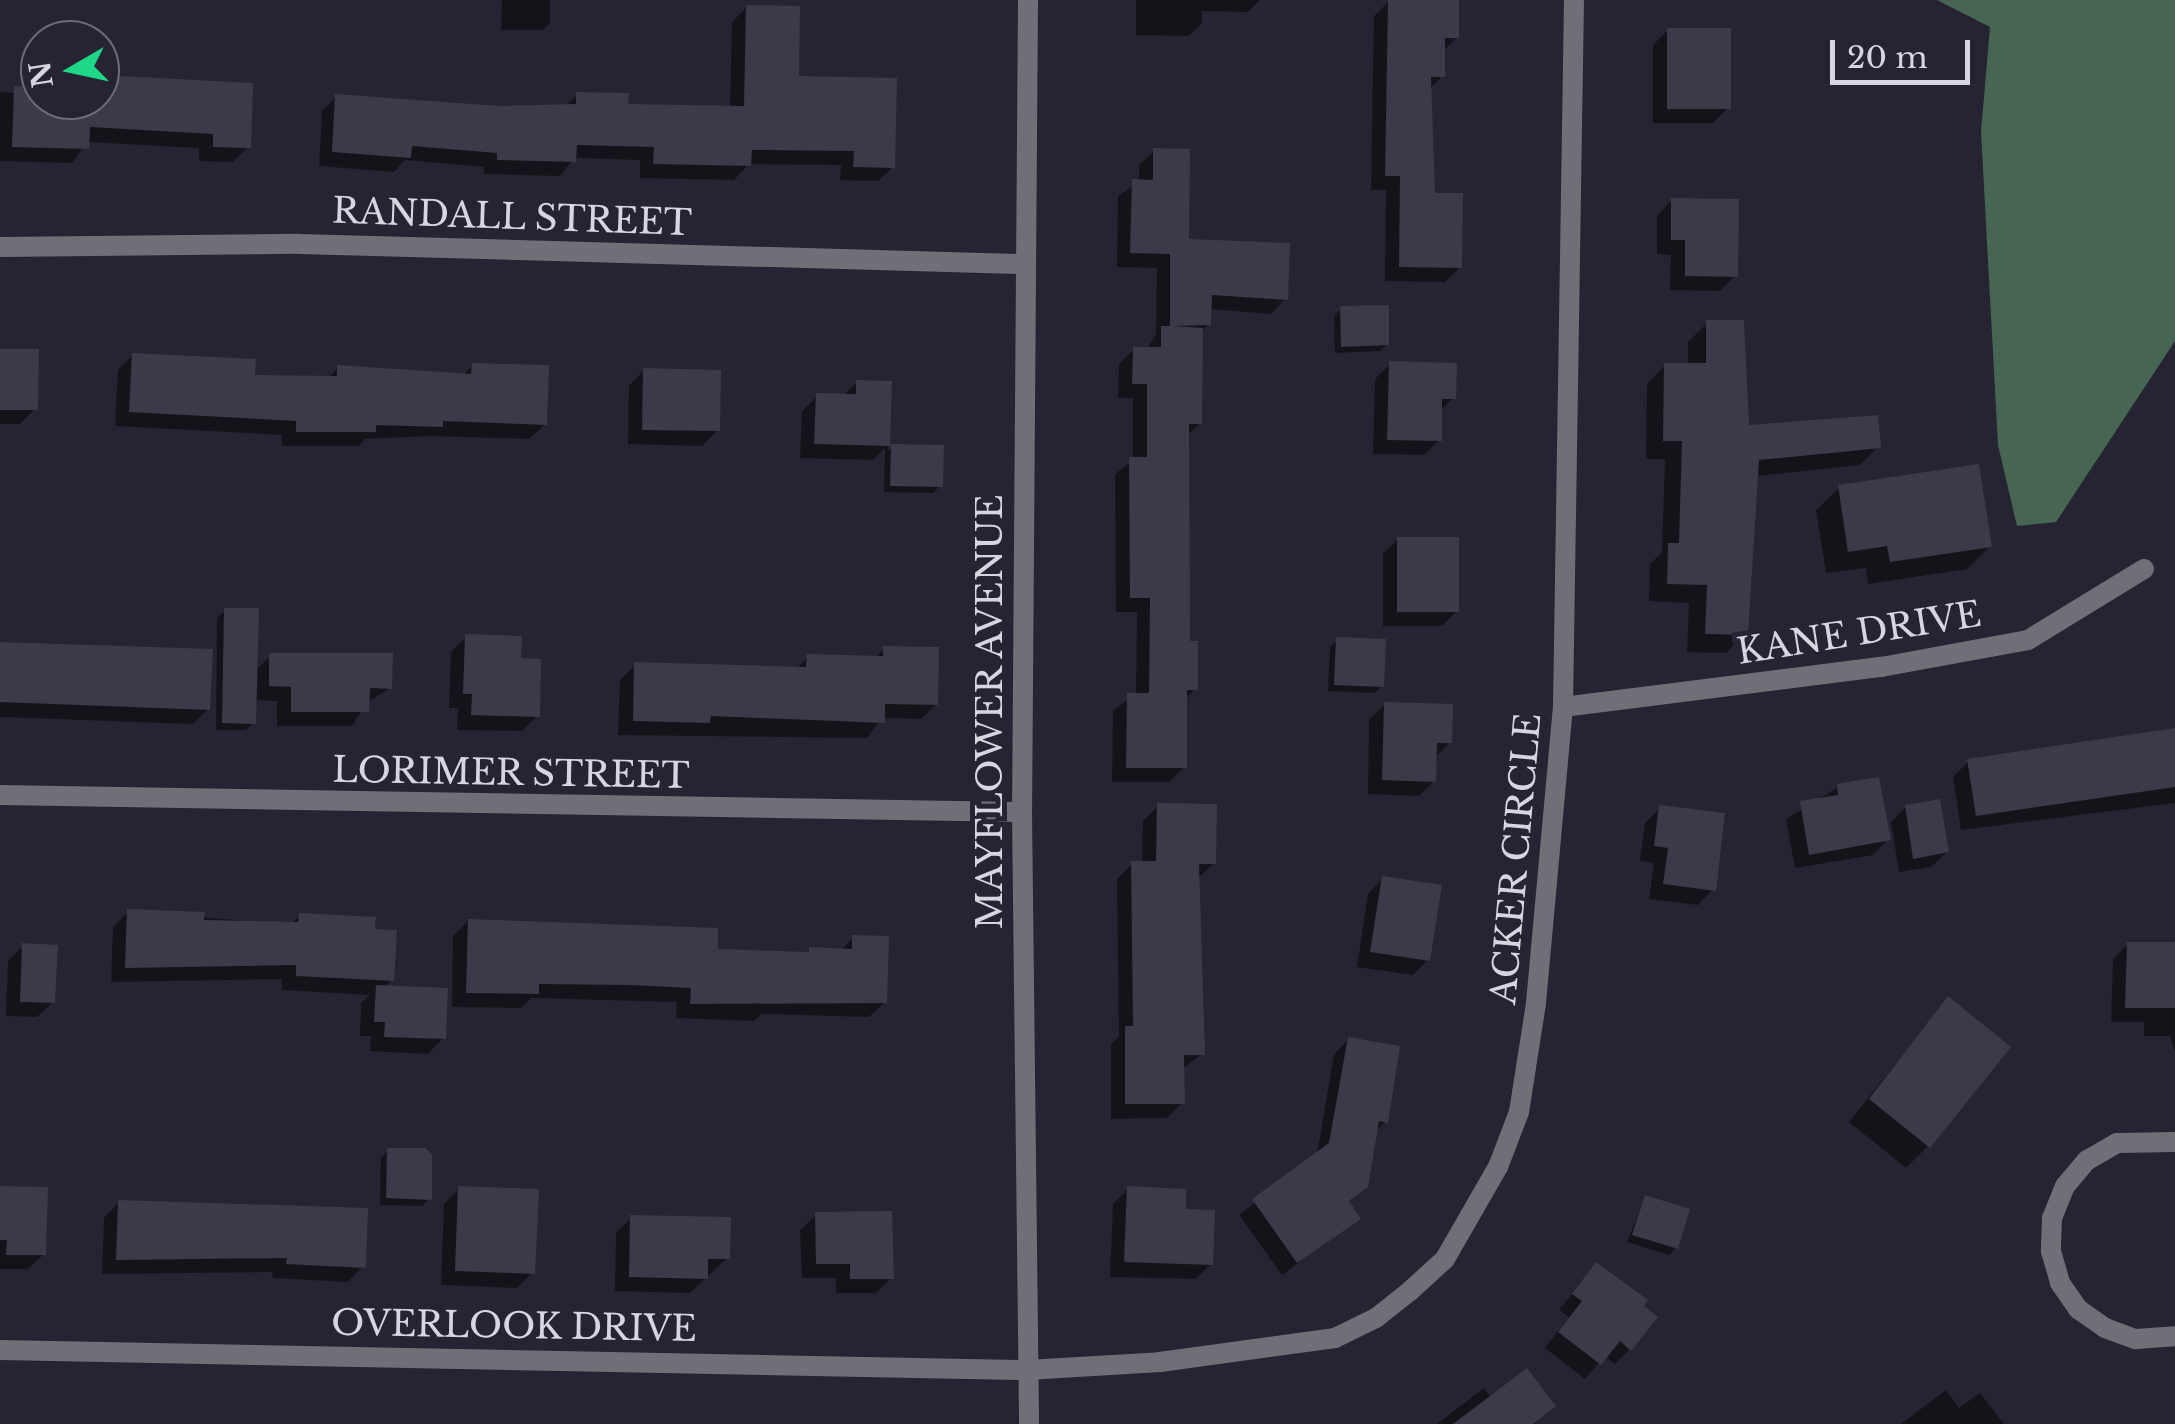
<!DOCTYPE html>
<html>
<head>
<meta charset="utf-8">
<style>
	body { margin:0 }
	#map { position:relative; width:2175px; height:1424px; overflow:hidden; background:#262432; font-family:"Libre Baskerville",serif }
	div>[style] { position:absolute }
	.forest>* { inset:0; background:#476553 }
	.shadow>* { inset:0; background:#0007 }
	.building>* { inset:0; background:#3c3949 }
	.street>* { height:20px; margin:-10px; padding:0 10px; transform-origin:10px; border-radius:10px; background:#706e76 }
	span { translate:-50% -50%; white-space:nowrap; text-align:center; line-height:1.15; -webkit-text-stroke:10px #262432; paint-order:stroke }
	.street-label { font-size:35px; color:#d7d5df }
	.north { position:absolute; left:20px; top:20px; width:100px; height:100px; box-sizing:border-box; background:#262432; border:2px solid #6d6b77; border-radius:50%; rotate:261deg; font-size:28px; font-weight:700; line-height:40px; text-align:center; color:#d7d5df }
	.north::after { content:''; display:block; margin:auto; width:35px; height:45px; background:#1ed888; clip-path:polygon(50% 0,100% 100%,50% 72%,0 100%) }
	.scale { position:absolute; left:1830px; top:40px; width:140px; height:45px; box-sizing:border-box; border:5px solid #d7d5df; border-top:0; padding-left:12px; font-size:30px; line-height:35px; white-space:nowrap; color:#d7d5df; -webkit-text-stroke:8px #262432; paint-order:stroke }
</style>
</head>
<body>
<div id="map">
	<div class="forest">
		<i style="clip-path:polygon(1937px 0,2175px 0,2175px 341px,2056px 522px,2017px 526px,1998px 445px,1981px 132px,1990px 27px)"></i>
	</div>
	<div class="shadow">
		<i style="clip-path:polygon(502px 0,550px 0,550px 23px,543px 30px,501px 30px)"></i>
		<i style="clip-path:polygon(1136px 0,1260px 0,1248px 12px,1202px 11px,1202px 23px,1189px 36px,1136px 35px)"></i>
		<i style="clip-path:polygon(1389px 1px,1457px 37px,1442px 52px,1442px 76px,1429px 90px,1432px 195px,1460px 267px,1445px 282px,1385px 281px,1386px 190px,1371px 190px,1374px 16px)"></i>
		<i style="clip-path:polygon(747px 7px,796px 79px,893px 167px,878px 181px,840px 180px,841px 165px,749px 164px,734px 180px,640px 178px,640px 160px,574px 158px,560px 176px,484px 174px,484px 167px,405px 160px,394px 172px,319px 166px,322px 111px,336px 97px,499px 108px,565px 107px,577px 95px,626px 106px,730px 108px,732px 22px)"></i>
		<i style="clip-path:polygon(1668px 30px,1728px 108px,1713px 123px,1653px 123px,1653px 45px)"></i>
		<i style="clip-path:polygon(100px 78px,248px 147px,233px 162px,199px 161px,199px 148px,87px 142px,72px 163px,0 161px,0 92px,100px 100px)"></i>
		<i style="clip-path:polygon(1154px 151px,1187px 242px,1285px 299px,1271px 314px,1209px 309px,1209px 324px,1200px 333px,1200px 423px,1187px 436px,1187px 643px,1195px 689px,1184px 700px,1184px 767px,1169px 782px,1112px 782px,1113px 710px,1136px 695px,1137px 612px,1116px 612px,1115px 474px,1133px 460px,1133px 398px,1118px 398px,1119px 364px,1134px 349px,1147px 349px,1156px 334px,1157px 268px,1117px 267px,1118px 196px,1139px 182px,1139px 165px)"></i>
		<i style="clip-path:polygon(1672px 200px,1735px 276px,1720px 291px,1670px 290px,1671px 255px,1657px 254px,1657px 216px)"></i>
		<i style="clip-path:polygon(1341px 309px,1387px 344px,1380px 351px,1335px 353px,1334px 316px)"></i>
		<i style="clip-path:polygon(1707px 323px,1747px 428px,1878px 447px,1860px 465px,1756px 476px,1745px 634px,1726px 653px,1687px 652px,1689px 603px,1649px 601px,1650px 564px,1662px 552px,1665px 459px,1646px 459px,1647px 384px,1665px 365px,1688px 366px,1688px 342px)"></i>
		<i style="clip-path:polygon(0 351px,35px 409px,20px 424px,0 424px)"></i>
		<i style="clip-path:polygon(133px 355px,252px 378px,327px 379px,338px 368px,462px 376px,473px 365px,545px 424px,529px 439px,431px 436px,365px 439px,359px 446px,282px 446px,282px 435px,115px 426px,118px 370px)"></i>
		<i style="clip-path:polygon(1390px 364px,1453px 398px,1439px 412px,1439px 440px,1424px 455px,1373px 454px,1375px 379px)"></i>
		<i style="clip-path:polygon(644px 370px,718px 430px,702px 446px,628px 444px,629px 386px)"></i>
		<i style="clip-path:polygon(857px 382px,889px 384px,888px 451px,892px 447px,940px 486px,933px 493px,884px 492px,885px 448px,873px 460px,800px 458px,802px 411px,817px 396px,843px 396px)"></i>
		<i style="clip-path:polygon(1839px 488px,1990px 546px,1967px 569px,1868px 584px,1866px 568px,1826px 573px,1816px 510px)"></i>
		<i style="clip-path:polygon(1398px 539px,1457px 611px,1442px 626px,1383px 626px,1383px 554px)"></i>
		<i style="clip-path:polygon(225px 611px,255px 671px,270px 656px,390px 688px,367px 703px,352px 726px,277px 726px,277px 701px,254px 700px,253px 723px,246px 730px,216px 730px,217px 618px)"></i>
		<i style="clip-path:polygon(466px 637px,518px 660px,537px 716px,522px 731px,457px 730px,458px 708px,449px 708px,451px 652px)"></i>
		<i style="clip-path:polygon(1337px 640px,1382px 686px,1375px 693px,1328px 691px,1330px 647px)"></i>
		<i style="clip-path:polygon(0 645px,208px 709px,193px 724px,0 717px)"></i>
		<i style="clip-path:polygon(884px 649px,936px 704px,921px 719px,882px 718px,867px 738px,618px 735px,620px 680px,635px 665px,795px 670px,808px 657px,875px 658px)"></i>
		<i style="clip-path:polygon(1385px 704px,1450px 742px,1435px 758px,1434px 781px,1419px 796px,1368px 794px,1369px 720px)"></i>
		<i style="clip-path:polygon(2175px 731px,2175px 803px,1961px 830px,1953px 777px,1968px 762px)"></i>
		<i style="clip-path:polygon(1838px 787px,1888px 839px,1873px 855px,1795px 868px,1786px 819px)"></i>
		<i style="clip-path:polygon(1158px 806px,1214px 863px,1198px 878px,1202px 1054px,1182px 1069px,1182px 1103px,1167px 1118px,1111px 1119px,1111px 1044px,1119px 1036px,1117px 879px,1132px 864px,1142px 864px,1143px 821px)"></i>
		<i style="clip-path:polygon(1906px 807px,1947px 852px,1931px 867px,1899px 872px,1891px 822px)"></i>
		<i style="clip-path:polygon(1660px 808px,1713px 889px,1698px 905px,1649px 899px,1654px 863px,1640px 861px,1645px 823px)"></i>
		<i style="clip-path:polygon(1383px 878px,1428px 960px,1413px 975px,1357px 967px,1368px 894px)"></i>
		<i style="clip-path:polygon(128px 912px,291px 924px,300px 916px,373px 931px,392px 980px,383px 988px,443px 1038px,428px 1054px,370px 1051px,371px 1036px,360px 1036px,361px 1003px,370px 995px,282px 990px,282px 979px,111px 982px,113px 927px)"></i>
		<i style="clip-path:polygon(468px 921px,715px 951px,805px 955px,840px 951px,853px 938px,885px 1002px,869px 1017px,762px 1014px,754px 1021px,676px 1018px,677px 1002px,531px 998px,521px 1008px,452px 1007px,453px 936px)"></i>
		<i style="clip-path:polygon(2128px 944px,2175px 945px,2175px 1052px,2170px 1036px,2144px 1036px,2144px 1022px,2111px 1022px,2113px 959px)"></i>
		<i style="clip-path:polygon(23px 946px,53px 1002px,37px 1017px,6px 1016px,8px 961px)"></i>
		<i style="clip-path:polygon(1948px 999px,1928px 1146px,1906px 1168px,1849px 1122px)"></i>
		<i style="clip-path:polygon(1348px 1040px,1386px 1121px,1375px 1132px,1366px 1186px,1348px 1203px,1357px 1218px,1282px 1275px,1239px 1215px,1317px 1155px,1334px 1054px)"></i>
		<i style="clip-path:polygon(388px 1150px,429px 1199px,422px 1206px,380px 1205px,381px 1158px)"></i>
		<i style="clip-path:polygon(0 1189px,44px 1254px,28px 1269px,0 1269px)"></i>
		<i style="clip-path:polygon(459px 1189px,532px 1273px,517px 1288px,441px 1285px,444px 1204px)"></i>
		<i style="clip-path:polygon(1128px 1189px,1211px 1264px,1196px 1279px,1110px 1277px,1113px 1204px)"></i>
		<i style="clip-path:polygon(1645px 1198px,1676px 1248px,1669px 1255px,1627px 1242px)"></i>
		<i style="clip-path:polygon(119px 1202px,363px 1266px,348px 1282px,272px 1278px,273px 1272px,102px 1274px,104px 1218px)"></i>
		<i style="clip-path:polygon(816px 1215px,891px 1278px,876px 1293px,836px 1293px,836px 1278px,802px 1278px,800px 1230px)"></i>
		<i style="clip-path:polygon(631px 1218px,727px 1258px,690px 1293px,615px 1291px,616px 1233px)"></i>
		<i style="clip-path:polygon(1596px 1265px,1630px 1349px,1615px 1364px,1605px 1356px,1585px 1379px,1545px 1348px,1569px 1317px,1559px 1310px)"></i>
		<i style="clip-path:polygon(1484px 1388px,1491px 1398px,1553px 1406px,1534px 1424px,1437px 1424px)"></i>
		<i style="clip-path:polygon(1946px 1390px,1959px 1408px,1980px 1393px,2004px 1424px,1901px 1424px)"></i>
	</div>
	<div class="building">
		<i style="clip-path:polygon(1388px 0,1459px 0,1459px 38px,1445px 38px,1445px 77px,1431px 77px,1435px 193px,1463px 193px,1462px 268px,1399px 267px,1400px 176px,1385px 176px)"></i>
		<i style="clip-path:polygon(746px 5px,800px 6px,799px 76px,897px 78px,895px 168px,853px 167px,854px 151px,752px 150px,751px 166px,653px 164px,654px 147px,577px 145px,576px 162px,497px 160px,497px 153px,412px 146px,411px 158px,332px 152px,335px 94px,499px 106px,576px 104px,576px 92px,629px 93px,628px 104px,744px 106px)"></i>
		<i style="clip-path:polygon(1667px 28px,1731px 28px,1731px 109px,1667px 109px)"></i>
		<i style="clip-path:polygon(100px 75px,253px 83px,251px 148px,213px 147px,213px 134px,90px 127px,89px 149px,12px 147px,14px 86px,40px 87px,40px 100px,100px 100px)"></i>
		<i style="clip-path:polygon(1153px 148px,1190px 149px,1189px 239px,1290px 243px,1288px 300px,1212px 295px,1211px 325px,1173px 326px,1203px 328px,1202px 424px,1189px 424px,1190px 641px,1198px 641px,1198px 690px,1187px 690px,1187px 768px,1126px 768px,1127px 693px,1149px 693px,1150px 598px,1130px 598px,1129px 457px,1147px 457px,1147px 384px,1132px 384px,1133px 347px,1161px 347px,1161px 326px,1170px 326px,1170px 254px,1130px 253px,1132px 179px,1153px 180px)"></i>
		<i style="clip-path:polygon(1671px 198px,1739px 199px,1738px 277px,1685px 276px,1685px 240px,1671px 240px)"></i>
		<i style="clip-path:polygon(1389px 305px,1389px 345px,1341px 347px,1340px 306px)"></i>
		<i style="clip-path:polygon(1706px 320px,1744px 320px,1749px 425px,1878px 415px,1881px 448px,1759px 460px,1748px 635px,1705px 634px,1707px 585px,1667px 584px,1668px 543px,1679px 543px,1682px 441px,1663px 441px,1664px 363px,1706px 363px)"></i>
		<i style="clip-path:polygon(0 349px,39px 349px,38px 410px,0 410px)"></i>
		<i style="clip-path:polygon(132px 353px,256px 359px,255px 375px,337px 376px,337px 365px,471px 374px,472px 363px,549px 365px,547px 425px,443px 421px,443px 427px,376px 425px,376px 432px,296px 432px,296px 421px,129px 412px)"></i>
		<i style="clip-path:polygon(1389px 361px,1457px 363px,1456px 399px,1442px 399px,1442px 441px,1387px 440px)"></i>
		<i style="clip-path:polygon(643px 368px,721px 370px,720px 431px,642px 430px)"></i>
		<i style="clip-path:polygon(856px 380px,892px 381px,890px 446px,814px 444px,816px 393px,856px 394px)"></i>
		<i style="clip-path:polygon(891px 444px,944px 445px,943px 487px,890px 486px)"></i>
		<i style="clip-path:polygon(1979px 464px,1992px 547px,1890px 562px,1887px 546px,1848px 552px,1838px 485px)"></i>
		<i style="clip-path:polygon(1397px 537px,1459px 537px,1459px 612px,1397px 612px)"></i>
		<i style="clip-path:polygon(224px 608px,259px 608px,256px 724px,222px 723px)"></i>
		<i style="clip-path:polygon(465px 634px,522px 636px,521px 658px,541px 659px,540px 717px,471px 715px,472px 694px,463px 694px)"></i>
		<i style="clip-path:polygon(1336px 637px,1386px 639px,1384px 687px,1334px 685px)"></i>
		<i style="clip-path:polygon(0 642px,213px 649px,210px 710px,0 702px)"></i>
		<i style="clip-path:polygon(883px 646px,939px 647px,938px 705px,885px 704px,885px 723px,711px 716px,710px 723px,633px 721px,634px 662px,806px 667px,807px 654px,883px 656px)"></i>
		<i style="clip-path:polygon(269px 653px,393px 653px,392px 689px,370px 688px,369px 712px,291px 712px,291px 687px,269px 686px)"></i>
		<i style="clip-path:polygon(1384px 702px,1453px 704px,1452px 743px,1437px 743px,1436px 782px,1382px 780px)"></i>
		<i style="clip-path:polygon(2175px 728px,2175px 787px,1976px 816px,1967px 759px)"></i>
		<i style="clip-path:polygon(1879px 777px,1891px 840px,1809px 855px,1800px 801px,1838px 795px,1837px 784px)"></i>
		<i style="clip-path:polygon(1940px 799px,1949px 852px,1913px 859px,1905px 805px)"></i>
		<i style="clip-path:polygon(1157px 803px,1217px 804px,1216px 864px,1199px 864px,1205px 1055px,1184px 1055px,1185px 1104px,1125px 1104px,1125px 1026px,1133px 1026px,1131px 861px,1156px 861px)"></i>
		<i style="clip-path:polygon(1659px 805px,1725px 813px,1716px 891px,1663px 884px,1668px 848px,1654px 846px)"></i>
		<i style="clip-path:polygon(1382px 876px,1442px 885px,1430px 961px,1370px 952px)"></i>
		<i style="clip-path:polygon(127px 909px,205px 912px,204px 920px,298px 922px,299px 913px,376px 917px,375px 929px,397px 930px,394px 981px,296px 976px,296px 965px,125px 968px)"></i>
		<i style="clip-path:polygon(468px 919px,718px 928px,718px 949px,809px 952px,809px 947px,852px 949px,852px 935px,889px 936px,887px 1003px,690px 1004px,691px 988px,629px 985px,539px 984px,539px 994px,466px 993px)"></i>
		<i style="clip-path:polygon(2127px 942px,2175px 942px,2175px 1008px,2125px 1008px)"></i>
		<i style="clip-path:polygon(22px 943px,58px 945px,55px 1003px,20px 1002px)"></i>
		<i style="clip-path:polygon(376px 985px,448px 988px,446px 1039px,384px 1037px,385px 1022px,374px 1022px)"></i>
		<i style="clip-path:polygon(1948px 996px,2011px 1047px,1930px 1148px,1869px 1099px)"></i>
		<i style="clip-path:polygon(1348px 1037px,1400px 1046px,1388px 1123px,1379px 1121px,1368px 1187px,1349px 1201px,1361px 1219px,1297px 1263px,1252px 1199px,1329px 1143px)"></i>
		<i style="clip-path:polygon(387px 1148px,425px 1148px,432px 1155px,432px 1200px,386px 1198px)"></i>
		<i style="clip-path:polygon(0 1186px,48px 1187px,46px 1255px,6px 1255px,7px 1240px,0 1240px)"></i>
		<i style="clip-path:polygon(458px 1186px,539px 1189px,535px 1274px,455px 1271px)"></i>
		<i style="clip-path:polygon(1127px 1186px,1186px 1189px,1186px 1209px,1215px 1210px,1213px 1265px,1124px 1262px)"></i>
		<i style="clip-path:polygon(1645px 1195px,1690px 1209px,1678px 1249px,1632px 1235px)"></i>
		<i style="clip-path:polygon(118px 1200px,368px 1208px,366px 1268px,286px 1264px,287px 1258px,116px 1260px)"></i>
		<i style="clip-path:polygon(892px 1211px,894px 1279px,850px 1279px,850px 1264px,816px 1264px,815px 1212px)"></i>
		<i style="clip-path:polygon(630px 1215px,731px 1217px,730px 1259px,708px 1259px,708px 1279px,629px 1277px)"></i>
		<i style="clip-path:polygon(1596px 1262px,1648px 1300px,1644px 1306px,1658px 1317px,1631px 1351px,1620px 1341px,1601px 1365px,1558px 1332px,1582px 1301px,1572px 1294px)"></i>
		<i style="clip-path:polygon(1527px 1368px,1556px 1406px,1533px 1424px,1453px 1424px)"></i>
	</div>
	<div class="street">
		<i style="left:1028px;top:0;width:812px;rotate:90.42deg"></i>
		<i style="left:1022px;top:812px;width:612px;rotate:89.34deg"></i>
		<i style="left:0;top:247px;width:300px;rotate:-0.6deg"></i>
		<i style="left:300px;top:244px;width:722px;rotate:1.59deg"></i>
		<i style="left:1563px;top:707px;width:321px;rotate:-7.2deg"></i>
		<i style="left:1881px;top:667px;width:149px;rotate:-10.4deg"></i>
		<i style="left:2028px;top:640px;width:136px;rotate:-31.5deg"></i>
		<i style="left:0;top:795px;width:1022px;rotate:0.95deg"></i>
		<i style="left:2175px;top:1142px;width:58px;rotate:179deg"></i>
		<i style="left:2117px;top:1143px;width:34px;rotate:150deg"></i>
		<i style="left:2087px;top:1160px;width:34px;rotate:130deg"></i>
		<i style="left:2065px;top:1186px;width:35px;rotate:112deg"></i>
		<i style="left:2052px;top:1218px;width:33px;rotate:92deg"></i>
		<i style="left:2051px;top:1251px;width:33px;rotate:74deg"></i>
		<i style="left:2060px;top:1283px;width:32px;rotate:55deg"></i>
		<i style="left:2078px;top:1309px;width:33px;rotate:35deg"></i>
		<i style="left:2105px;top:1328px;width:33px;rotate:20deg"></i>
		<i style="left:2136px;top:1339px;width:39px;rotate:-4deg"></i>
		<i style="left:0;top:1350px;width:1027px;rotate:1.12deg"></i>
		<i style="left:1027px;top:1370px;width:133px;rotate:-3.4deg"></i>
		<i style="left:1160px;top:1362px;width:177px;rotate:-7.8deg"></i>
		<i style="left:1335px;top:1338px;width:46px;rotate:-26deg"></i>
		<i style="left:1376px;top:1318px;width:43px;rotate:-38.5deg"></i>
		<i style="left:1410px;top:1291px;width:47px;rotate:-42.4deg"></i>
		<i style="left:1445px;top:1259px;width:106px;rotate:-60.1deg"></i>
		<i style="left:1498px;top:1167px;width:59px;rotate:-69.1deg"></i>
		<i style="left:1519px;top:1112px;width:110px;rotate:-81.1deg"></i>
		<i style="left:1536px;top:1003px;width:297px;rotate:-84.8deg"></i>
		<i style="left:1563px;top:707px;width:707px;rotate:-89.11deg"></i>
	</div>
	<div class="street-label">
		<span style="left:512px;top:217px;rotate:2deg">RANDALL STREET</span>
		<span style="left:1859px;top:633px;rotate:-9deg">KANE DRIVE</span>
		<span style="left:990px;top:712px;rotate:-90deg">MAYFLOWER AVENUE</span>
		<span style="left:511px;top:773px;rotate:1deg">LORIMER STREET</span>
		<span style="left:1516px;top:859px;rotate:-85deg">ACKER CIRCLE</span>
		<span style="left:514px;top:1326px;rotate:1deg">OVERLOOK DRIVE</span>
	</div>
	<div class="north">N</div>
	<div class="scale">20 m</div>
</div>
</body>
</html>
